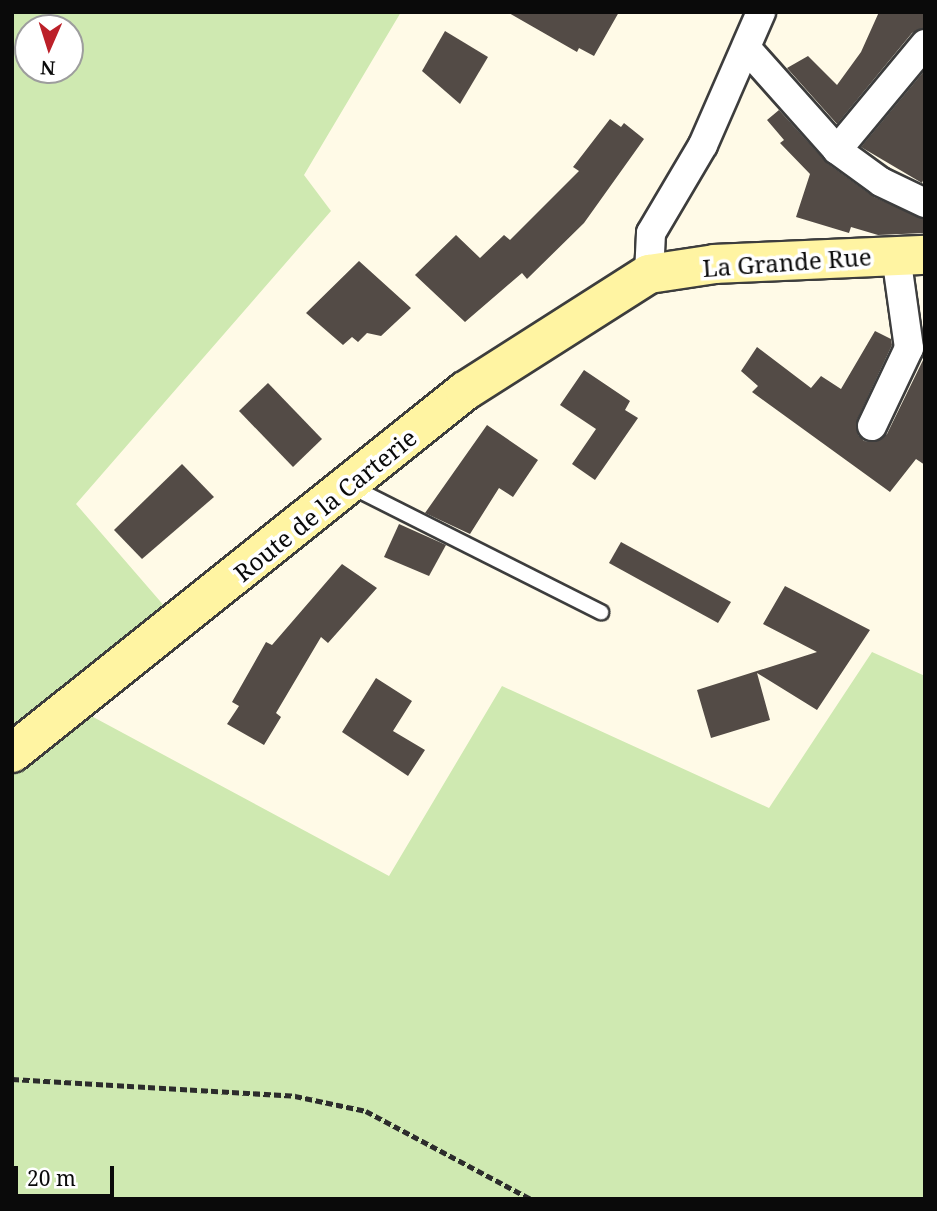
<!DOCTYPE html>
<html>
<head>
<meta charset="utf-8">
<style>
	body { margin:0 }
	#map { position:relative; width:937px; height:1211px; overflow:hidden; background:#fffae7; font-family:"Noto Serif",serif }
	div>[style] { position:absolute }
	.green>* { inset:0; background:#cfe9b1 }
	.building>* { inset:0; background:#534b46 }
	.path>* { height:4.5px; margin-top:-2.25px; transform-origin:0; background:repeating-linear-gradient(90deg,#2c2c2c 0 7px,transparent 0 10.5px) }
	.roads { filter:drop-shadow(2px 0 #3d3d3d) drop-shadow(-2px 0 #3d3d3d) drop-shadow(0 2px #3d3d3d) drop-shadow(0 -2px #3d3d3d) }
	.lane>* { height:14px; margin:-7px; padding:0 7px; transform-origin:7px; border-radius:7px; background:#fff }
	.street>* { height:28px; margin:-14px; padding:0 14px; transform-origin:14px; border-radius:14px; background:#fff }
	.secondary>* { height:38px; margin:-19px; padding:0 19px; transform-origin:19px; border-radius:19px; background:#fff4a2 }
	span { translate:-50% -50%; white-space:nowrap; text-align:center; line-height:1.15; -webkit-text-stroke:7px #fff; paint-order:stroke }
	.street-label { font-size:24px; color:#0a0a0a }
	.frame { position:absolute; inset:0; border:14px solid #0a0a0a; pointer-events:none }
	.north { position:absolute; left:14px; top:14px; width:70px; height:70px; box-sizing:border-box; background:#fff; border:2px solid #9d9d9d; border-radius:50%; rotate:183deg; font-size:19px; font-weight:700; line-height:28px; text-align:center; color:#0a0a0a }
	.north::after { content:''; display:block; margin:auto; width:24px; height:32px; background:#bc2029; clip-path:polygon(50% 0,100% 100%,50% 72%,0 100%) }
	.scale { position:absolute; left:14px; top:1166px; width:100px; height:32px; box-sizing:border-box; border:4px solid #0a0a0a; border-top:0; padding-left:9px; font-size:21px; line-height:24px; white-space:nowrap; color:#0a0a0a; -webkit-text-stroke:5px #fff; paint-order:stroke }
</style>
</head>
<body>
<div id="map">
	<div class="green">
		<i style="clip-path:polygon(evenodd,12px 12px,401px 12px,304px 175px,331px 211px,76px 504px,166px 608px,82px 711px,389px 876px,502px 686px,769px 808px,872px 652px,925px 676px,925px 1199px,12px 1199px,12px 12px,28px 28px,70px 28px,70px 70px,28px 70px,28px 28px)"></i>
	</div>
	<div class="building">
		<i style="clip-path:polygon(507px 12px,619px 12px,594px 56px,579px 48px,577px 52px)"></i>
		<i style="clip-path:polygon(879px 12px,925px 12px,925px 28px,912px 33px,837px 124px,787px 68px,808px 56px,837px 85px,861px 52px)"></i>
		<i style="clip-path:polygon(445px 31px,488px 57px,460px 104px,422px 71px)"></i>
		<i style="clip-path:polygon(925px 70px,925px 175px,922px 183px,861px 147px)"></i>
		<i style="clip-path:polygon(779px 110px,827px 163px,874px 197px,925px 219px,925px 233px,878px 235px,851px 227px,849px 233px,796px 217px,810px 174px,780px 143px,784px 140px,767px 120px)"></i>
		<i style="clip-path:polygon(610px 119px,621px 127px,624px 123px,644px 139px,584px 223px,527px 279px,522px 273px,465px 322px,415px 275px,456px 235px,480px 258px,504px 235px,510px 240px,579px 171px,573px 167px)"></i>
		<i style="clip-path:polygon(359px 261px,411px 308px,381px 336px,367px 333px,358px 342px,352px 337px,343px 345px,306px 313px)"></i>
		<i style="clip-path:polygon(875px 331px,891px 339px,892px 345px,857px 420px,858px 435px,864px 441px,874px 442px,887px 434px,925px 356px,925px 465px,916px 459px,890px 492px,752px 392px,758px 386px,741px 371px,757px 347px,811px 388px,821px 376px,841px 389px)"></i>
		<i style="clip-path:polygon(584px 370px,630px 401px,625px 410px,638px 418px,595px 480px,572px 464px,596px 429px,560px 405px)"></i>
		<i style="clip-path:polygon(268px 383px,322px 439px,293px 467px,239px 411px)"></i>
		<i style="clip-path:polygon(487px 425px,538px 460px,513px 497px,499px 488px,470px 534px,425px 513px)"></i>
		<i style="clip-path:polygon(182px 464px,214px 497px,142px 559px,114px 530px)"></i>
		<i style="clip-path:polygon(399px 524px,446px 545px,429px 576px,384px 557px)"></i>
		<i style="clip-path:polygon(621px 542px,731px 602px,718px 623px,609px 563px)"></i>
		<i style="clip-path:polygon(342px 564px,377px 588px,328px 643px,321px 637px,276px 713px,281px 717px,264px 745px,227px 724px,239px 706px,232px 702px,266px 642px,272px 645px)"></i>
		<i style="clip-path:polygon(785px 586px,870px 630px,817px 710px,757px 673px,770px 720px,711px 738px,697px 690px,817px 652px,763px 624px)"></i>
		<i style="clip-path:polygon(376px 678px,412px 701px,393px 731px,425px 750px,408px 776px,342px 732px)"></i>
	</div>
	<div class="path">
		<i style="left:12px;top:1079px;width:284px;rotate:3.4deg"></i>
		<i style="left:295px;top:1096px;width:73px;rotate:11.9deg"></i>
		<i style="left:366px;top:1111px;width:187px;rotate:28.1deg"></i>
	</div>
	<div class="roads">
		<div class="lane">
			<i style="left:352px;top:487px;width:279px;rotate:26.7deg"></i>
		</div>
		<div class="street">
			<i style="left:748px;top:50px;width:134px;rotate:48.3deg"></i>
			<i style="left:837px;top:150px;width:54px;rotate:36deg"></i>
			<i style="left:881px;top:182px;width:49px;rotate:25.5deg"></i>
			<i style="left:837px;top:150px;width:138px;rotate:-50.3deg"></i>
			<i style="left:649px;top:274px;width:41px;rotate:-87.2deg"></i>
			<i style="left:651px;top:233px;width:102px;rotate:-59.4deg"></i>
			<i style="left:703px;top:145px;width:145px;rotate:-66.4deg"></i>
			<i style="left:872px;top:426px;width:86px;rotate:-64.6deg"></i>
			<i style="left:909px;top:348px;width:94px;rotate:-98deg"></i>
		</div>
		<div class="secondary">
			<i style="left:12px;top:753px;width:580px;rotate:-38.63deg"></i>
			<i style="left:465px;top:391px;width:218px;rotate:-32.5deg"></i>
			<i style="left:649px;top:274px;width:67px;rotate:-8.6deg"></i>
			<i style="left:715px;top:264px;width:210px;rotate:-2.5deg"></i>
		</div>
	</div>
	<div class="street-label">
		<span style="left:787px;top:262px;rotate:-4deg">La Grande Rue</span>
		<span style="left:325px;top:505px;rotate:-39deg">Route de la Carterie</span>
	</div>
	<div class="frame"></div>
	<div class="north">N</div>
	<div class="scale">20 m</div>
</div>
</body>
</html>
